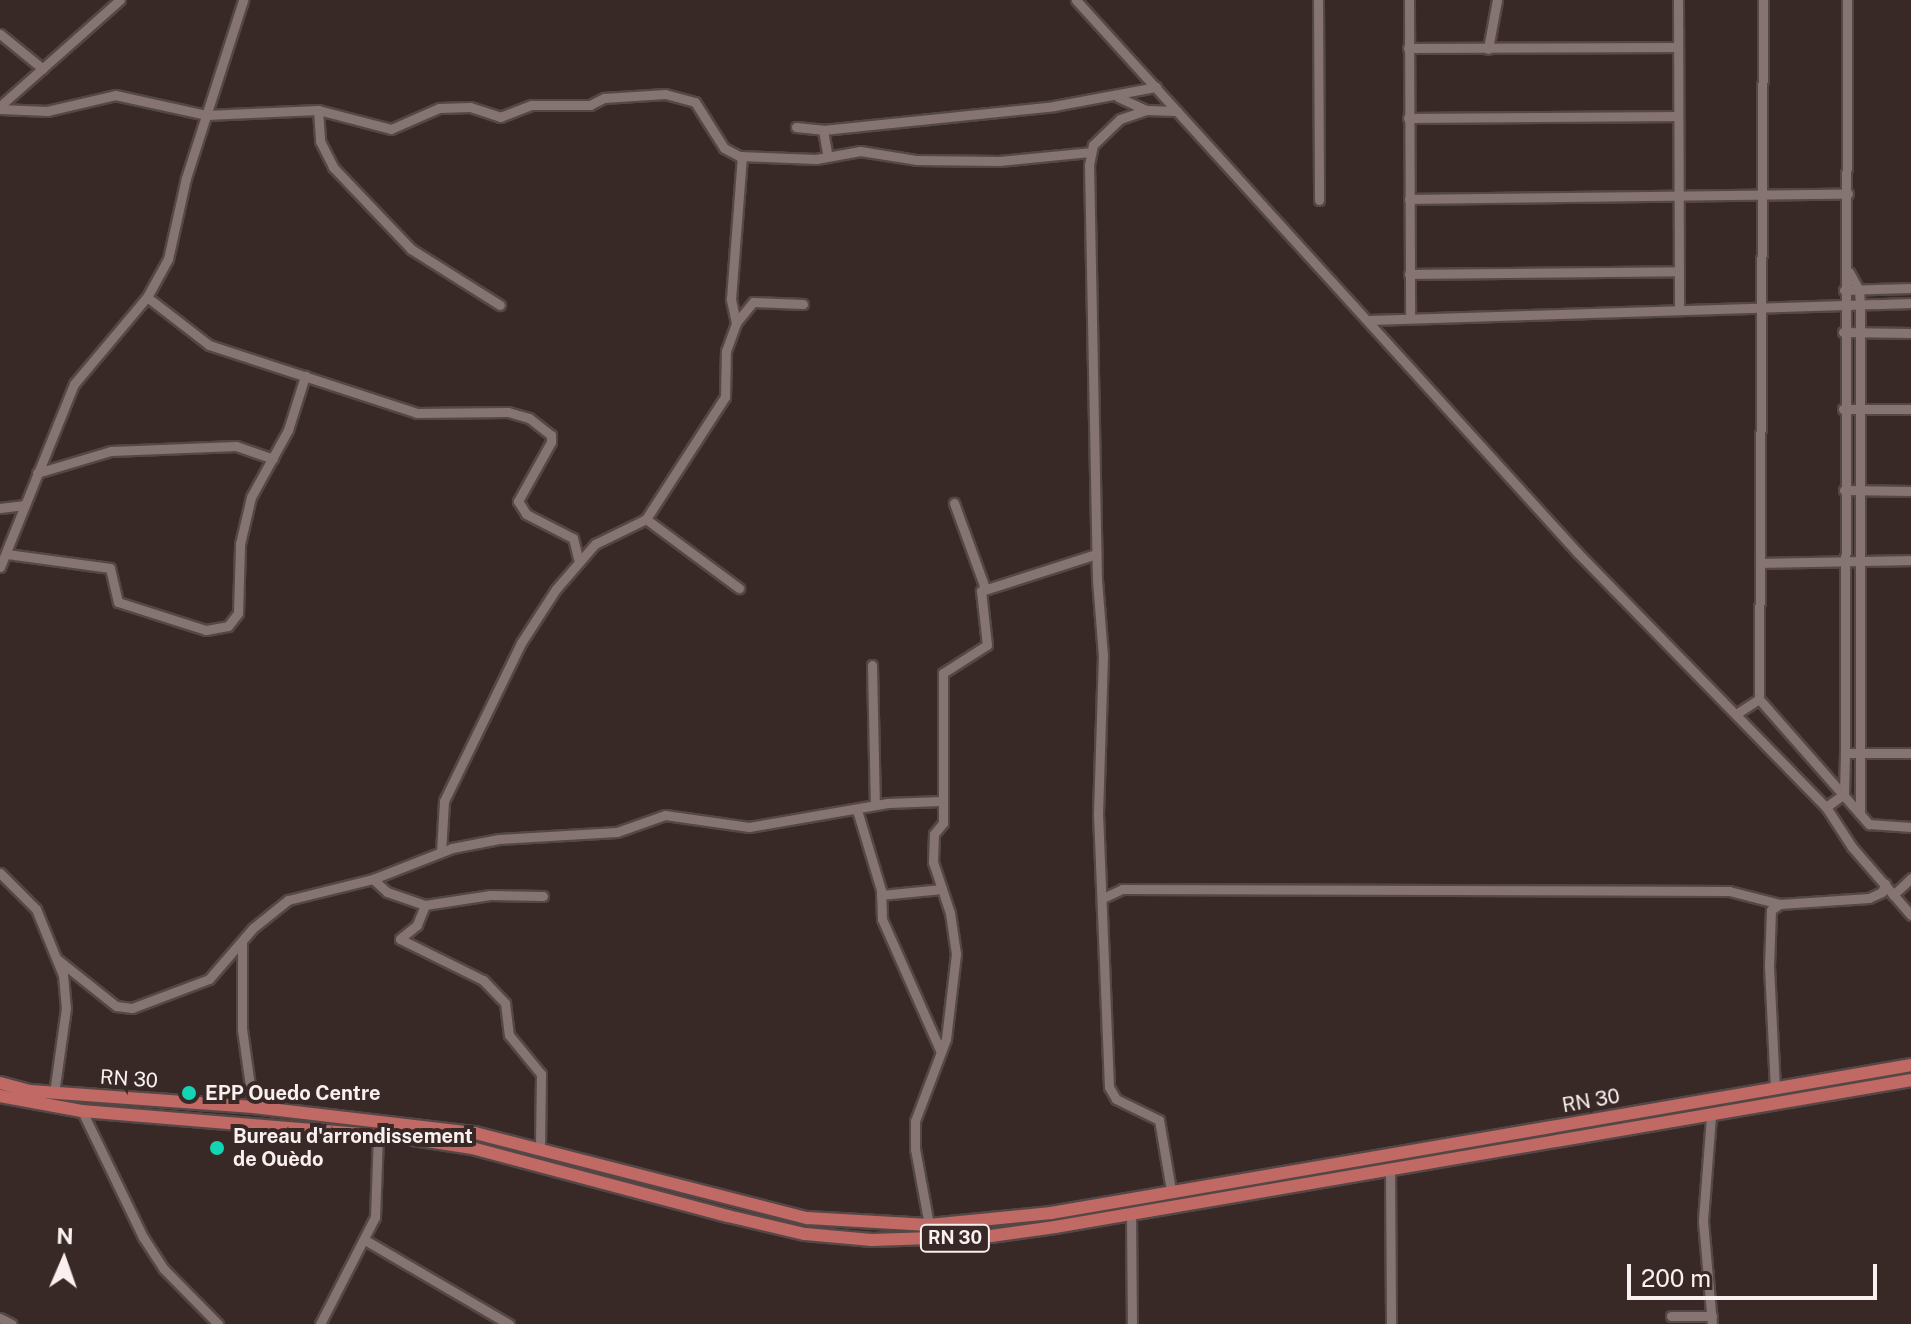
<!DOCTYPE html>
<html>
<head>
<meta charset="utf-8">
<style>
	body { margin:0 }
	#map { position:relative; width:1911px; height:1324px; overflow:hidden; background:#382927; font-family:"Public Sans",sans-serif }
	div>[style] { position:absolute }
	.roads { filter:drop-shadow(2px 0 #544746) drop-shadow(-2px 0 #544746) drop-shadow(0 2px #544746) drop-shadow(0 -2px #544746) }
	.minor>* { height:9px; margin:-4.5px; padding:0 4.5px; transform-origin:4.5px; border-radius:4.5px; background:#867472 }
	.major>* { height:12px; margin:-6px; padding:0 6px; transform-origin:6px; border-radius:6px; background:#c16964 }
	.dots>* { width:22px; height:22px; translate:-50% -50%; box-sizing:border-box; border:4px solid #382927; border-radius:50% }
	span { translate:-50% -50%; white-space:nowrap; text-align:center; line-height:1.15; -webkit-text-stroke:8px #382927; paint-order:stroke }
	.shield-label span { padding:2px 6px; background:#382927; border:2px solid; border-radius:6px; -webkit-text-stroke-width:0 }
	.shield-label { font-size:18px; color:#faf0ef; font-weight:700 }
	.street-label { font-size:20px; color:#faf0ef }
	.poi-label { font-size:20px; color:#faf0ef; font-weight:700 }
	.left { translate:0 -50%; text-align:left }
	.north { position:absolute; left:24px; top:1220px; width:80px; height:80px; -webkit-text-stroke:6px #382927; paint-order:stroke; rotate:2deg; font-size:22px; font-weight:700; line-height:32px; text-align:center; color:#faf0ef }
	.north::after { content:''; display:block; margin:auto; width:28px; height:36px; background:#faf0ef; clip-path:polygon(50% 0,100% 100%,50% 72%,0 100%) }
	.scale { position:absolute; left:1627px; top:1264px; width:250px; height:36px; box-sizing:border-box; border:4px solid #faf0ef; border-top:0; padding-left:10px; font-size:24px; line-height:28px; white-space:nowrap; color:#faf0ef; -webkit-text-stroke:6px #382927; paint-order:stroke }
</style>
</head>
<body>
<div id="map">
	<div class="roads">
		<div class="minor">
			<i style="left:1076px;top:0;width:747px;rotate:47.77deg"></i>
			<i style="left:1578px;top:553px;width:355px;rotate:45.7deg"></i>
			<i style="left:1826px;top:807px;width:48px;rotate:57deg"></i>
			<i style="left:1852px;top:847px;width:90px;rotate:49.1deg"></i>
			<i style="left:1318px;top:0;width:200px;rotate:89.7deg"></i>
			<i style="left:1409px;top:0;width:315px;rotate:89.8deg"></i>
			<i style="left:1678px;top:0;width:309px;rotate:89.8deg"></i>
			<i style="left:1763px;top:0;width:699px;rotate:90.33deg"></i>
			<i style="left:1759px;top:699px;width:167px;rotate:48.7deg"></i>
			<i style="left:1869px;top:824px;width:42px;rotate:4.1deg"></i>
			<i style="left:0;top:34px;width:55px;rotate:39.1deg"></i>
			<i style="left:1408px;top:48px;width:270px;rotate:-0.2deg"></i>
			<i style="left:1488px;top:49px;width:50px;rotate:-79.6deg"></i>
			<i style="left:1118px;top:97px;width:31px;rotate:25deg"></i>
			<i style="left:0;top:106px;width:160px;rotate:-41.5deg"></i>
			<i style="left:0;top:109px;width:47px;rotate:2.4deg"></i>
			<i style="left:47px;top:111px;width:70px;rotate:-13.2deg"></i>
			<i style="left:115px;top:95px;width:93px;rotate:12.4deg"></i>
			<i style="left:206px;top:115px;width:112px;rotate:-2.6deg"></i>
			<i style="left:318px;top:110px;width:75px;rotate:14.6deg"></i>
			<i style="left:391px;top:129px;width:52px;rotate:-23.6deg"></i>
			<i style="left:439px;top:108px;width:31px;rotate:-2deg"></i>
			<i style="left:470px;top:107px;width:32px;rotate:18deg"></i>
			<i style="left:500px;top:117px;width:34px;rotate:-21deg"></i>
			<i style="left:532px;top:105px;width:58px"></i>
			<i style="left:590px;top:105px;width:16px;rotate:-27deg"></i>
			<i style="left:604px;top:98px;width:61px;rotate:-3.8deg"></i>
			<i style="left:665px;top:94px;width:31px;rotate:15deg"></i>
			<i style="left:695px;top:102px;width:54px;rotate:57.8deg"></i>
			<i style="left:724px;top:148px;width:17px;rotate:28deg"></i>
			<i style="left:739px;top:156px;width:77px;rotate:2.2deg"></i>
			<i style="left:816px;top:159px;width:45px;rotate:-10.3deg"></i>
			<i style="left:860px;top:151px;width:58px;rotate:9deg"></i>
			<i style="left:917px;top:160px;width:82px;rotate:0.7deg"></i>
			<i style="left:999px;top:161px;width:91px;rotate:-5.6deg"></i>
			<i style="left:318px;top:110px;width:31px;rotate:86deg"></i>
			<i style="left:320px;top:141px;width:29px;rotate:63deg"></i>
			<i style="left:333px;top:167px;width:113px;rotate:46.4deg"></i>
			<i style="left:411px;top:249px;width:105px;rotate:32.2deg"></i>
			<i style="left:1408px;top:118px;width:270px;rotate:-0.4deg"></i>
			<i style="left:796px;top:127px;width:27px;rotate:6deg"></i>
			<i style="left:823px;top:130px;width:27px;rotate:80deg"></i>
			<i style="left:823px;top:130px;width:232px;rotate:-5.9deg"></i>
			<i style="left:1054px;top:106px;width:104px;rotate:-10.6deg"></i>
			<i style="left:1409px;top:199px;width:439px;rotate:-0.7deg"></i>
			<i style="left:1849px;top:272px;width:21px;rotate:61deg"></i>
			<i style="left:1859px;top:290px;width:15px;rotate:86deg"></i>
			<i style="left:1860px;top:305px;width:508px;rotate:90deg"></i>
			<i style="left:1409px;top:274px;width:270px;rotate:-0.6deg"></i>
			<i style="left:1844px;top:290px;width:67px;rotate:-1.7deg"></i>
			<i style="left:147px;top:297px;width:78px;rotate:37.7deg"></i>
			<i style="left:209px;top:345px;width:219px;rotate:18.1deg"></i>
			<i style="left:417px;top:413px;width:91px;rotate:-0.6deg"></i>
			<i style="left:508px;top:412px;width:22px;rotate:16deg"></i>
			<i style="left:529px;top:418px;width:28px;rotate:38deg"></i>
			<i style="left:551px;top:435px;width:7px;rotate:90deg"></i>
			<i style="left:551px;top:442px;width:68px;rotate:119.2deg"></i>
			<i style="left:518px;top:501px;width:15px;rotate:58deg"></i>
			<i style="left:526px;top:514px;width:53px;rotate:27.1deg"></i>
			<i style="left:573px;top:538px;width:25px;rotate:76deg"></i>
			<i style="left:1370px;top:320px;width:541px;rotate:-1.8deg"></i>
			<i style="left:736px;top:323px;width:27px;rotate:-51deg"></i>
			<i style="left:753px;top:302px;width:50px;rotate:2.3deg"></i>
			<i style="left:1843px;top:332px;width:68px;rotate:0.8deg"></i>
			<i style="left:1843px;top:409px;width:68px"></i>
			<i style="left:37px;top:473px;width:77px;rotate:-16.6deg"></i>
			<i style="left:111px;top:451px;width:125px;rotate:-2.3deg"></i>
			<i style="left:236px;top:446px;width:39px;rotate:19deg"></i>
			<i style="left:1844px;top:490px;width:67px;rotate:0.9deg"></i>
			<i style="left:954px;top:503px;width:90px;rotate:70deg"></i>
			<i style="left:0;top:508px;width:25px;rotate:-7deg"></i>
			<i style="left:646px;top:519px;width:116px;rotate:36.6deg"></i>
			<i style="left:7px;top:554px;width:104px;rotate:7.7deg"></i>
			<i style="left:110px;top:568px;width:35px;rotate:77deg"></i>
			<i style="left:118px;top:602px;width:92px;rotate:17.7deg"></i>
			<i style="left:206px;top:630px;width:22px;rotate:-10deg"></i>
			<i style="left:228px;top:626px;width:16px;rotate:-52deg"></i>
			<i style="left:238px;top:613px;width:69px;rotate:-88.3deg"></i>
			<i style="left:240px;top:544px;width:48px;rotate:-76.8deg"></i>
			<i style="left:251px;top:497px;width:77px;rotate:-61.1deg"></i>
			<i style="left:288px;top:430px;width:57px;rotate:-72.5deg"></i>
			<i style="left:1761px;top:563px;width:150px;rotate:-1.1deg"></i>
			<i style="left:0;top:567px;width:197px;rotate:-68deg"></i>
			<i style="left:74px;top:384px;width:114px;rotate:-50deg"></i>
			<i style="left:147px;top:297px;width:43px;rotate:-61.1deg"></i>
			<i style="left:168px;top:259px;width:83px;rotate:-77.5deg"></i>
			<i style="left:186px;top:178px;width:187px;rotate:-72.2deg"></i>
			<i style="left:872px;top:665px;width:140px;rotate:88.8deg"></i>
			<i style="left:1736px;top:714px;width:27px;rotate:-33deg"></i>
			<i style="left:1845px;top:753px;width:66px"></i>
			<i style="left:1826px;top:807px;width:22px;rotate:-36deg"></i>
			<i style="left:1844px;top:794px;width:41px;rotate:-88.6deg"></i>
			<i style="left:1845px;top:753px;width:753px;rotate:-89.85deg"></i>
			<i style="left:857px;top:810px;width:84px;rotate:73.3deg"></i>
			<i style="left:881px;top:890px;width:29px;rotate:88deg"></i>
			<i style="left:882px;top:919px;width:145px;rotate:66.1deg"></i>
			<i style="left:441px;top:852px;width:51px;rotate:-86.6deg"></i>
			<i style="left:444px;top:801px;width:176px;rotate:-64deg"></i>
			<i style="left:521px;top:643px;width:64px;rotate:-57.1deg"></i>
			<i style="left:556px;top:589px;width:60px;rotate:-49.1deg"></i>
			<i style="left:595px;top:544px;width:57px;rotate:-26.1deg"></i>
			<i style="left:646px;top:519px;width:145px;rotate:-57.1deg"></i>
			<i style="left:725px;top:397px;width:46px;rotate:-88.8deg"></i>
			<i style="left:726px;top:351px;width:30px;rotate:-70deg"></i>
			<i style="left:736px;top:323px;width:25px;rotate:-102deg"></i>
			<i style="left:731px;top:299px;width:143px;rotate:-85.6deg"></i>
			<i style="left:0;top:873px;width:51px;rotate:45deg"></i>
			<i style="left:36px;top:909px;width:71px;rotate:67.8deg"></i>
			<i style="left:63px;top:975px;width:33px;rotate:85deg"></i>
			<i style="left:66px;top:1008px;width:86px;rotate:98deg"></i>
			<i style="left:373px;top:879px;width:19px;rotate:43deg"></i>
			<i style="left:387px;top:892px;width:40px;rotate:18.9deg"></i>
			<i style="left:425px;top:905px;width:66px;rotate:-8.7deg"></i>
			<i style="left:490px;top:895px;width:53px;rotate:1.1deg"></i>
			<i style="left:881px;top:895px;width:61px;rotate:-5.6deg"></i>
			<i style="left:1893px;top:895px;width:25px;rotate:-43deg"></i>
			<i style="left:1105px;top:897px;width:19px;rotate:-25deg"></i>
			<i style="left:1122px;top:889px;width:607px;rotate:0.19deg"></i>
			<i style="left:1729px;top:891px;width:53px;rotate:14.3deg"></i>
			<i style="left:1780px;top:904px;width:89px;rotate:-3.9deg"></i>
			<i style="left:1869px;top:898px;width:14px;rotate:-25deg"></i>
			<i style="left:1882px;top:892px;width:9px;rotate:-69deg"></i>
			<i style="left:425px;top:905px;width:22px;rotate:112deg"></i>
			<i style="left:417px;top:925px;width:22px;rotate:141deg"></i>
			<i style="left:400px;top:939px;width:93px;rotate:26.3deg"></i>
			<i style="left:483px;top:980px;width:32px;rotate:46deg"></i>
			<i style="left:505px;top:1003px;width:32px;rotate:83deg"></i>
			<i style="left:509px;top:1035px;width:50px;rotate:50.6deg"></i>
			<i style="left:541px;top:1074px;width:74px;rotate:90.8deg"></i>
			<i style="left:242px;top:942px;width:87px;rotate:90deg"></i>
			<i style="left:242px;top:1029px;width:79px;rotate:82deg"></i>
			<i style="left:57px;top:959px;width:75px;rotate:38.5deg"></i>
			<i style="left:116px;top:1006px;width:16px;rotate:7deg"></i>
			<i style="left:132px;top:1008px;width:82px;rotate:-20.6deg"></i>
			<i style="left:209px;top:979px;width:67px;rotate:-49.2deg"></i>
			<i style="left:253px;top:928px;width:45px;rotate:-38.7deg"></i>
			<i style="left:288px;top:900px;width:88px;rotate:-13.9deg"></i>
			<i style="left:373px;top:879px;width:85px;rotate:-21.4deg"></i>
			<i style="left:452px;top:848px;width:48px;rotate:-10.8deg"></i>
			<i style="left:499px;top:839px;width:118px;rotate:-3.4deg"></i>
			<i style="left:617px;top:832px;width:51px;rotate:-19.5deg"></i>
			<i style="left:665px;top:815px;width:85px;rotate:8.1deg"></i>
			<i style="left:749px;top:827px;width:141px;rotate:-9.8deg"></i>
			<i style="left:888px;top:803px;width:53px;rotate:-2.2deg"></i>
			<i style="left:1775px;top:1089px;width:123px;rotate:-92.8deg"></i>
			<i style="left:1769px;top:966px;width:56px;rotate:-88deg"></i>
			<i style="left:1771px;top:910px;width:11px;rotate:-34deg"></i>
			<i style="left:82px;top:1111px;width:140px;rotate:64.2deg"></i>
			<i style="left:143px;top:1237px;width:38px;rotate:57deg"></i>
			<i style="left:164px;top:1269px;width:77px;rotate:45.5deg"></i>
			<i style="left:1711px;top:1116px;width:105px;rotate:94.4deg"></i>
			<i style="left:1703px;top:1221px;width:103px;rotate:85deg"></i>
			<i style="left:1390px;top:1172px;width:152px;rotate:89.6deg"></i>
			<i style="left:1171px;top:1190px;width:71px;rotate:-99.7deg"></i>
			<i style="left:1159px;top:1120px;width:48px;rotate:-154deg"></i>
			<i style="left:1116px;top:1099px;width:14px;rotate:-120deg"></i>
			<i style="left:1109px;top:1087px;width:273px;rotate:-92.3deg"></i>
			<i style="left:1098px;top:814px;width:158px;rotate:-88.2deg"></i>
			<i style="left:1103px;top:656px;width:76px;rotate:-94.5deg"></i>
			<i style="left:1097px;top:580px;width:415px;rotate:-91.1deg"></i>
			<i style="left:1089px;top:165px;width:20px;rotate:-79deg"></i>
			<i style="left:1093px;top:145px;width:37px;rotate:-44deg"></i>
			<i style="left:1120px;top:119px;width:28px;rotate:-19deg"></i>
			<i style="left:1146px;top:110px;width:31px;rotate:2deg"></i>
			<i style="left:1131px;top:1215px;width:109px;rotate:89.5deg"></i>
			<i style="left:929px;top:1225px;width:77px;rotate:-100.4deg"></i>
			<i style="left:915px;top:1149px;width:28px;rotate:-90deg"></i>
			<i style="left:915px;top:1121px;width:88px;rotate:-69.3deg"></i>
			<i style="left:946px;top:1039px;width:86px;rotate:-83.3deg"></i>
			<i style="left:956px;top:954px;width:41px;rotate:-98.3deg"></i>
			<i style="left:950px;top:913px;width:54px;rotate:-108.4deg"></i>
			<i style="left:933px;top:862px;width:28px;rotate:-88deg"></i>
			<i style="left:934px;top:834px;width:14px;rotate:-51deg"></i>
			<i style="left:943px;top:823px;width:150px;rotate:-90deg"></i>
			<i style="left:943px;top:673px;width:52px;rotate:-32.5deg"></i>
			<i style="left:987px;top:645px;width:54px;rotate:-96.3deg"></i>
			<i style="left:981px;top:591px;width:121px;rotate:-17.8deg"></i>
			<i style="left:365px;top:1240px;width:167px;rotate:30.3deg"></i>
			<i style="left:1671px;top:1316px;width:41px"></i>
			<i style="left:0;top:1318px;width:13px;rotate:27deg"></i>
			<i style="left:320px;top:1324px;width:120px;rotate:-62.8deg"></i>
			<i style="left:375px;top:1217px;width:82px;rotate:-87.9deg"></i>
		</div>
		<div class="major">
			<i style="left:0;top:1083px;width:31px;rotate:15deg"></i>
			<i style="left:30px;top:1091px;width:224px;rotate:4.1deg"></i>
			<i style="left:253px;top:1107px;width:224px;rotate:6.7deg"></i>
			<i style="left:475px;top:1133px;width:343px;rotate:14.4deg"></i>
			<i style="left:807px;top:1218px;width:122px;rotate:3.3deg"></i>
			<i style="left:929px;top:1225px;width:123px;rotate:-5.6deg"></i>
			<i style="left:1051px;top:1213px;width:873px;rotate:-9.76deg"></i>
			<i style="left:0;top:1096px;width:83px;rotate:10.4deg"></i>
			<i style="left:82px;top:1111px;width:326px;rotate:4.7deg"></i>
			<i style="left:407px;top:1138px;width:66px;rotate:8.7deg"></i>
			<i style="left:472px;top:1148px;width:265px;rotate:14.9deg"></i>
			<i style="left:728px;top:1216px;width:79px;rotate:13.2deg"></i>
			<i style="left:805px;top:1234px;width:67px;rotate:5.1deg"></i>
			<i style="left:872px;top:1240px;width:119px;rotate:-1.9deg"></i>
			<i style="left:991px;top:1236px;width:65px;rotate:-8deg"></i>
			<i style="left:1055px;top:1227px;width:869px;rotate:-9.74deg"></i>
		</div>
	</div>
	<div class="dots">
		<i style="left:189px;top:1093px;background:#14d5b3"></i>
		<i style="left:217px;top:1148px;background:#14d5b3"></i>
	</div>
	<div class="shield-label">
		<span style="left:955px;top:1238px">RN 30</span>
	</div>
	<div class="street-label">
		<span style="left:129px;top:1079px;rotate:4deg">RN 30</span>
		<span style="left:1591px;top:1101px;rotate:-10deg">RN 30</span>
	</div>
	<div class="poi-label">
		<span class="left" style="left:205px;top:1093px">EPP Ouedo Centre</span>
		<span class="left" style="left:233px;top:1148px">Bureau d'arrondissement<br>de Ouèdo</span>
	</div>
	<div class="north">N</div>
	<div class="scale">200 m</div>
</div>
</body>
</html>
